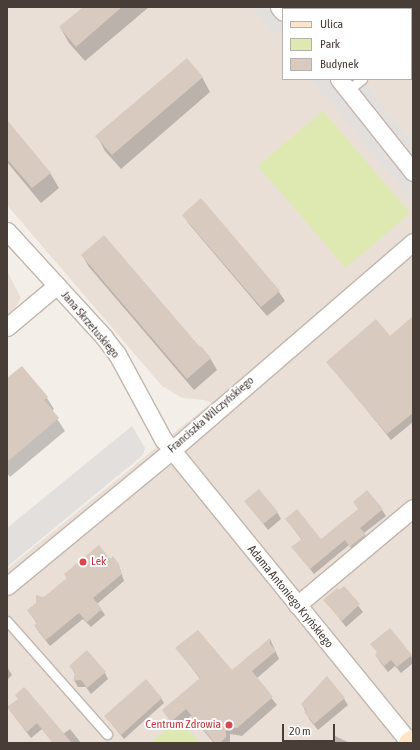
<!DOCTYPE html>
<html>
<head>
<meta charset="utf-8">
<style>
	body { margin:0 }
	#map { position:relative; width:420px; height:750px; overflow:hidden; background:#f4eee8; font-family:"Asap Condensed",sans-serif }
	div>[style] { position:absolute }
	.residential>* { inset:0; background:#e9dfd6 }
	.green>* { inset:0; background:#dde9b0 }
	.parking>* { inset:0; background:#e3dfdd }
	.shadow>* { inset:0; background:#0003 }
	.building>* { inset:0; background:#d9cac0 }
	.roads { filter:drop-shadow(1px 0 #c3b6ae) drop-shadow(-1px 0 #c3b6ae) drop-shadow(0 1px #c3b6ae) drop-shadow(0 -1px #c3b6ae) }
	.lane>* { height:9px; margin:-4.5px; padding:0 4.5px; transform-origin:4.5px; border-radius:4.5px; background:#fff }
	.street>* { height:17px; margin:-8.5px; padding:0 8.5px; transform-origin:8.5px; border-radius:8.5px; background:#fff }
	.secondary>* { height:22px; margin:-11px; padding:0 11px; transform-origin:11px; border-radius:11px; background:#ffe5c8 }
	.dots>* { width:11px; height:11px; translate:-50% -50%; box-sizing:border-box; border:2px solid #fff; border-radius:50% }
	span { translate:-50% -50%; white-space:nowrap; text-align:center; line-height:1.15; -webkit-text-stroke:4px #fff; paint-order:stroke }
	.street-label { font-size:12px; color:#483d37 }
	.health-label { font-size:12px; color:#be3a42 }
	.left { translate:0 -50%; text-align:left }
	.right { translate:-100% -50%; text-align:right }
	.frame { position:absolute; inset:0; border:8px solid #483d37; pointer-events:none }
	.legend { position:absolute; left:282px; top:8px; width:130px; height:72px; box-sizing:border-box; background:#fff; border:1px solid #b6b1af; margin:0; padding:5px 7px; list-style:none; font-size:12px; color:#483d37 }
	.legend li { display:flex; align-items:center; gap:8px; height:20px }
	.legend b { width:20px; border:1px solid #b6b1af }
	.scale { position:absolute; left:282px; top:724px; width:53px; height:18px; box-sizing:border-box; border:2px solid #483d37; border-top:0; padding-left:5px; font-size:12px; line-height:14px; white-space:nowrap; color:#483d37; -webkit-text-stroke:3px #fff; paint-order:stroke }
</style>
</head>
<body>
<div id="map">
	<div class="residential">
		<i style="clip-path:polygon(evenodd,7px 7px,413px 7px,413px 743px,7px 743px,7px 569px,211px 403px,204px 400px,182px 398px,162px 386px,7px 205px,7px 7px,283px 9px,411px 9px,411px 79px,283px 79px,283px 9px)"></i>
		<i style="clip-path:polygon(7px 271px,21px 298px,15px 308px,7px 315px)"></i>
	</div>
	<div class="green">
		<i style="clip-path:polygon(323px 111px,410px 213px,346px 268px,258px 166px)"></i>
		<i style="clip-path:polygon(179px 720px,200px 743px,150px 743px)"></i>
	</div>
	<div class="parking">
		<i style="clip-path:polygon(252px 7px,269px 7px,283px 24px,283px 28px,275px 35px)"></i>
		<i style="clip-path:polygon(311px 79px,328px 79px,413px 182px,413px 202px)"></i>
		<i style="clip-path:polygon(363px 82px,413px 143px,413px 156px,357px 87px)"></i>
		<i style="clip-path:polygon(132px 426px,145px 448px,143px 455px,7px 567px,7px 528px)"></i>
	</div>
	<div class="shadow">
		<i style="clip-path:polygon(84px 7px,149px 7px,85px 61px,69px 43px,60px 27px)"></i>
		<i style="clip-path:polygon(321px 7px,355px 7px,357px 9px,323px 9px)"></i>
		<i style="clip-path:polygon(393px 7px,413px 7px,413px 20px,411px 22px,411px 9px,395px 9px)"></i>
		<i style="clip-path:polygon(202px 77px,210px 92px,121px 169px,105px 151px,97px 136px)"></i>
		<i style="clip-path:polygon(7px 122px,50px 173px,59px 188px,41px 203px,7px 162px)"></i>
		<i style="clip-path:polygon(201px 200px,279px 292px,285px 301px,267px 316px,189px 224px,183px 215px)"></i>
		<i style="clip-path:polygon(82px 255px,200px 348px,210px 358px,217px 370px,194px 390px,89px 267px)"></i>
		<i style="clip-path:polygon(413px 326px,413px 422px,391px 440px,328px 362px,390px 337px)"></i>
		<i style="clip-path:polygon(7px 379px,47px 398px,54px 409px,52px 411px,65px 431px,10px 477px,7px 473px)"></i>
		<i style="clip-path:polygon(250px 507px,277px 512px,281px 519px,268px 530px)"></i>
		<i style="clip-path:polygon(358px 510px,382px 510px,386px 516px,364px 533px,368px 541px,354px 553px,349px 545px,314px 574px,293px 548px,302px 540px,286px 519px,321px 540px)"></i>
		<i style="clip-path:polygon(110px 560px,118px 563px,124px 581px,97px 604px,105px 615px,91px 627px,83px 619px,50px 646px,39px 632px,35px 626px,37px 624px,28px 610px,67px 579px,65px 574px)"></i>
		<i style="clip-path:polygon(344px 587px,363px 612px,346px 627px,325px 600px)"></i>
		<i style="clip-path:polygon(270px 639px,279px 659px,256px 679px,277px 705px,242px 736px,230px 734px,230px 743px,214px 743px,191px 716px,176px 729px,163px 710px,200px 679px,177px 648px,232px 671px)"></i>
		<i style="clip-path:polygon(372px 645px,411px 655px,413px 663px,401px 673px,395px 666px,388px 672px,380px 662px,376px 655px,378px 653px)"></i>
		<i style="clip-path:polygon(70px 666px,105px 673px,108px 679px,91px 694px,86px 687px,78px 687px,74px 680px,75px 674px)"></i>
		<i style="clip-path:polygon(7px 667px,12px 675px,7px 680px)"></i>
		<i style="clip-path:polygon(161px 698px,164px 703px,124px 739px,105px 716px)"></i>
		<i style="clip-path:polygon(344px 699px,348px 705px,318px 730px,309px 719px,302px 704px)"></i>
		<i style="clip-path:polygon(8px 708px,63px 734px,70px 729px,81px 743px,53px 743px,42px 729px,31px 738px)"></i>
		<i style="clip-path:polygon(335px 736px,350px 743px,331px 743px)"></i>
	</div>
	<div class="building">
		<i style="clip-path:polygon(83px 7px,122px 7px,76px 47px,59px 27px)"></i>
		<i style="clip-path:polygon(187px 58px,203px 77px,112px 155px,95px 136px)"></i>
		<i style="clip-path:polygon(7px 120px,51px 173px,32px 188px,7px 159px)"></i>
		<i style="clip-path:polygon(201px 198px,280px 291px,261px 307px,182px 215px)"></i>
		<i style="clip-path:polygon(104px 235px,200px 347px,201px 346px,211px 358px,187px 379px,81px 255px)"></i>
		<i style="clip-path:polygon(413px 316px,413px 413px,387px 434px,326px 362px,376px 319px,390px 336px)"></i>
		<i style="clip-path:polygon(22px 366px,48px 397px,44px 400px,59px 418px,7px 462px,7px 378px)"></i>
		<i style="clip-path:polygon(259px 489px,278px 512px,263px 524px,244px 501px)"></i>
		<i style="clip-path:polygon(367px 490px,383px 509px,360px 528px,366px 534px,350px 547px,345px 540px,310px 569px,291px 547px,302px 539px,285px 519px,297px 509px,321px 539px,358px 509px,353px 502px)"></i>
		<i style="clip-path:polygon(99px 545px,110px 559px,113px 556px,118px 563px,122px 574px,93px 598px,102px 609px,87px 622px,79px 613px,46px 640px,34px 625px,37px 623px,27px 610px,36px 603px,36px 595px,44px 597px,67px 578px,64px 574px)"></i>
		<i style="clip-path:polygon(344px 586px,360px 604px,342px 621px,323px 600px,337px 588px,339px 590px)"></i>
		<i style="clip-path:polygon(390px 628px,412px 655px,397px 667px,391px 660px,384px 666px,375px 655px,377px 652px,370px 644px)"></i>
		<i style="clip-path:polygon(198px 630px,232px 670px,270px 638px,270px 644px,276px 651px,252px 671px,273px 697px,237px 728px,226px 727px,226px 737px,220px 743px,215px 743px,186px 709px,171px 722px,162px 710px,200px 678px,175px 648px)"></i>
		<i style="clip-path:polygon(87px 650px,106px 672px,87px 688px,81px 680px,73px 681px,75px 673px,69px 666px)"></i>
		<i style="clip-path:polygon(327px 676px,345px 698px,314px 724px,304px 712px,306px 710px,301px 704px)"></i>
		<i style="clip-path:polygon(146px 679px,162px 698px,121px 735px,104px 716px)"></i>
		<i style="clip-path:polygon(24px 687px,28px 691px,72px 743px,53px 743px,37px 723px,27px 732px,7px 707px,18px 699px,15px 695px)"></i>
	</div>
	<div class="roads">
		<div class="lane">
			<i style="left:411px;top:36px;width:1px;rotate:-45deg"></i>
			<i style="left:348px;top:90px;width:18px;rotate:-38deg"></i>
			<i style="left:7px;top:621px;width:151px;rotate:48.5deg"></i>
		</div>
		<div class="street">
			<i style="left:279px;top:7px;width:6px;rotate:51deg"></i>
			<i style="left:339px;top:79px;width:119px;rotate:51.5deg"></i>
			<i style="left:7px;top:231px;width:144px;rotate:47.5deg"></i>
			<i style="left:104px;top:337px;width:21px;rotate:53deg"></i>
			<i style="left:117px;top:354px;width:97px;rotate:61.6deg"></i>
			<i style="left:163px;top:439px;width:392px;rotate:50.9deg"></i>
			<i style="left:7px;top:327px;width:65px;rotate:-40deg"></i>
			<i style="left:7px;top:586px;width:214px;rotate:-39.5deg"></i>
			<i style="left:172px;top:450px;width:318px;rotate:-40.8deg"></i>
			<i style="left:297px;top:605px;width:151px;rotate:-39.9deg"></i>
		</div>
		<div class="secondary">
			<i style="left:410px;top:743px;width:4px;rotate:-34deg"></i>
		</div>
	</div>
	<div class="dots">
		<i style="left:83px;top:562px;background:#e0444e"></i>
		<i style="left:229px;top:725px;background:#e0444e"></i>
	</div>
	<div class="street-label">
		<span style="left:90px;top:325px;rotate:50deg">Jana Skrzetuskiego</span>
		<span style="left:211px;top:415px;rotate:-41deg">Franciszka Wilczyńskiego</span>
		<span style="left:290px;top:597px;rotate:51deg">Adama Antoniego Kryńskiego</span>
	</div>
	<div class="health-label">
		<span class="left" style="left:91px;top:562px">Lek</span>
		<span class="right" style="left:221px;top:725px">Centrum Zdrowia</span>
	</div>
	<div class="frame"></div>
	<ul class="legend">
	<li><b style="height:5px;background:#ffe5c8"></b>Ulica</li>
	<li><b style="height:11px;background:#dde9b0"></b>Park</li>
	<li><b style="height:11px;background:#d9cac0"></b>Budynek</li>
	</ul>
	<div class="scale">20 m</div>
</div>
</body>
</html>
